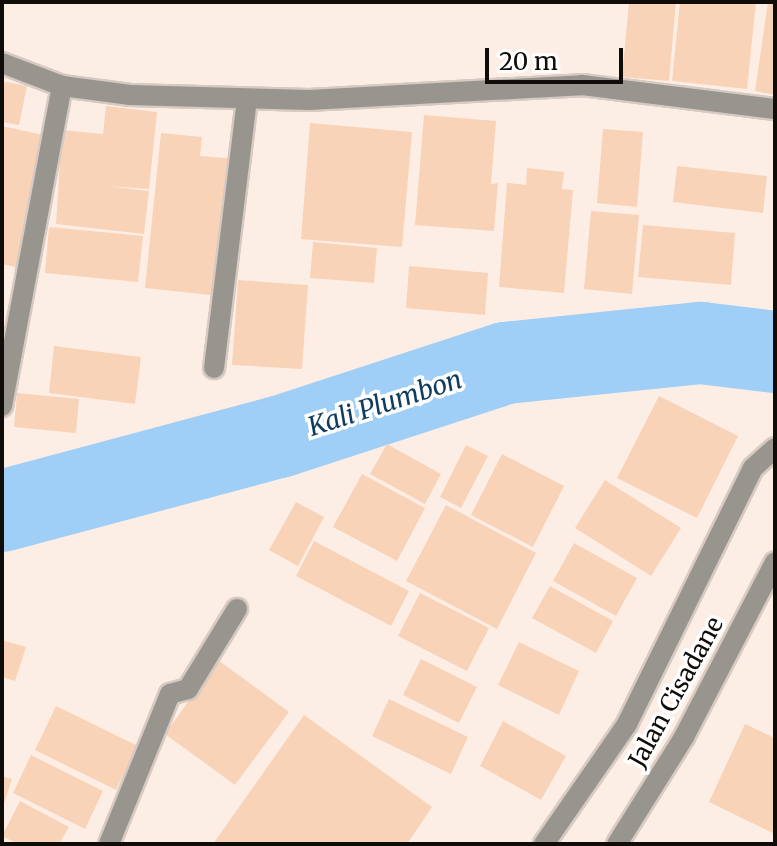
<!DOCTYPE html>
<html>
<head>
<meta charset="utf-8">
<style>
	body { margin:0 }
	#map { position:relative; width:777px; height:846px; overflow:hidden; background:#fdeee5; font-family:Merriweather,serif }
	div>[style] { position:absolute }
	.river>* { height:82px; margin:-41px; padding:0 41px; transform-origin:41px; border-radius:41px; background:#9fcef6 }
	.building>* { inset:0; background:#f9d3b8 }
	.roads { filter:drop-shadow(2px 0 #d7cac2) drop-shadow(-2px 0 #d7cac2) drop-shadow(0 2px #d7cac2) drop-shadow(0 -2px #d7cac2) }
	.street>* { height:20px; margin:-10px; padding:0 10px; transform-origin:10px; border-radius:10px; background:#98958f }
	span { translate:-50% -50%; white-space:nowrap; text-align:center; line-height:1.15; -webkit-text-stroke:7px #fff; paint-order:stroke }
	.street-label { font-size:24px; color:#100c09 }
	.water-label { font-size:26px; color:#103c5d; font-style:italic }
	.frame { position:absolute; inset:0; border:4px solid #100c09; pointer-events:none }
	.scale { position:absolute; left:485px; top:48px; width:138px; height:36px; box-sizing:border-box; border:4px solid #100c09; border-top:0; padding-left:10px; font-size:24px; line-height:28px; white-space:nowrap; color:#100c09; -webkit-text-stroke:6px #fff; paint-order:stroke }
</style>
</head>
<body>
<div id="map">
	<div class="river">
		<i style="left:2px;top:511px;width:287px;rotate:-15deg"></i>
		<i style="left:279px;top:437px;width:239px;rotate:-18.1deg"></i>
		<i style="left:506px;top:363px;width:196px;rotate:-5.9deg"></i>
		<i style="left:701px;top:343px;width:75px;rotate:6.9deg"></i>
	</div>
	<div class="building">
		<i style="clip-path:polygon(629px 2px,676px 2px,669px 81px,622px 77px)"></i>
		<i style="clip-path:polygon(680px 2px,756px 2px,747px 89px,672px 81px)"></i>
		<i style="clip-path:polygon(768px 2px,775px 2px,775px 95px,755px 91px)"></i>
		<i style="clip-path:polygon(2px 81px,27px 86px,19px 125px,2px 122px)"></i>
		<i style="clip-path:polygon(106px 106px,157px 112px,149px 189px,107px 186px,149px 191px,144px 234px,56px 224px,62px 130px,103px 134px)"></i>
		<i style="clip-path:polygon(424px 115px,496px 121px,491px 184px,498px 183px,494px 231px,415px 225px)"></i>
		<i style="clip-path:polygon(310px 123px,412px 132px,402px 247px,301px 239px)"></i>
		<i style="clip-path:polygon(2px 126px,48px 136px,21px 268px,2px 264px)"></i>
		<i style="clip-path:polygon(603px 129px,643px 132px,637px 207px,597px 203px)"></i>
		<i style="clip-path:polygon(161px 133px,202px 137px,200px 156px,235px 159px,220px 296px,145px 288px)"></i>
		<i style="clip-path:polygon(677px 166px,767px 176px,763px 213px,673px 202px)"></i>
		<i style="clip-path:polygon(527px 168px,564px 172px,562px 189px,573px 190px,564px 293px,499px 287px,507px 183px,526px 185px)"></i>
		<i style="clip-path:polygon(591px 211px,639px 215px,632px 294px,584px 289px)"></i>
		<i style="clip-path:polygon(643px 225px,735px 233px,731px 285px,638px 277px)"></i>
		<i style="clip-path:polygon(49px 227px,143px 236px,138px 282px,45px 273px)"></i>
		<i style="clip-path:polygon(313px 242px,377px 248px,374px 283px,310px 278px)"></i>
		<i style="clip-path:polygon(409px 266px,488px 273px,485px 315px,406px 308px)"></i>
		<i style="clip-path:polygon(238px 280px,308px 285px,302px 369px,232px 365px)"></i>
		<i style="clip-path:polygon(54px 346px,141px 357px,135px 404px,49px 393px)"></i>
		<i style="clip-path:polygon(17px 393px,79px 399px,76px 433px,14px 427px)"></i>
		<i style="clip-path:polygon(659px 396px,738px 436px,697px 518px,617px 478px)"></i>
		<i style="clip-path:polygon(387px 444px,441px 474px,425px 504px,370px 474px)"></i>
		<i style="clip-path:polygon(466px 445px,488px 456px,461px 508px,440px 497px)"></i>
		<i style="clip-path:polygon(502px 454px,564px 486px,533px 547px,471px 515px)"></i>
		<i style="clip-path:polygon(362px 474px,425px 508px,397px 561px,333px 527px)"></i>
		<i style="clip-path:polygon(605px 480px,681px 528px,651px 576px,575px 528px)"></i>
		<i style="clip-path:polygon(296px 502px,324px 517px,298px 566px,269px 550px)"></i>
		<i style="clip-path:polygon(446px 505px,536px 553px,497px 629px,406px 581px)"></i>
		<i style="clip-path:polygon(314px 541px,409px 591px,391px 626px,296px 576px)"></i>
		<i style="clip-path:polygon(574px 543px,637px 578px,616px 616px,553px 581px)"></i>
		<i style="clip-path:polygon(550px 586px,613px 621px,596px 653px,532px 618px)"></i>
		<i style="clip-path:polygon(420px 593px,489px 628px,467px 671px,398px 636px)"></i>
		<i style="clip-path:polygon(2px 640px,26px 647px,15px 681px,2px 677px)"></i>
		<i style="clip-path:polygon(519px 642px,579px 671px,559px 715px,498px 685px)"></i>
		<i style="clip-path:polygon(421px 659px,477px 687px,459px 723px,403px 695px)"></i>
		<i style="clip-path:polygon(218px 660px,289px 712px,235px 785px,165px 734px)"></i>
		<i style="clip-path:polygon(389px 699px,468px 737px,451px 774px,372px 736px)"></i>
		<i style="clip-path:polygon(56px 706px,138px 746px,116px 790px,35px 750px)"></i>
		<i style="clip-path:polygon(304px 715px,432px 807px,407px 844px,213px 844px)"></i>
		<i style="clip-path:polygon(503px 721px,566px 756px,541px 800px,480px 766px)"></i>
		<i style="clip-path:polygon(745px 724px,775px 738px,775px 834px,709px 802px)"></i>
		<i style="clip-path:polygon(31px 755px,103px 791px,85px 829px,13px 793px)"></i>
		<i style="clip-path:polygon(2px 776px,12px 779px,3px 807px,2px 807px)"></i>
		<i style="clip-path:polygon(20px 801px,69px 827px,59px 844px,18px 844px,2px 836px)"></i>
	</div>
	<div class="roads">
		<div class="street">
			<i style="left:2px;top:63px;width:64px;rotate:21deg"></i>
			<i style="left:62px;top:86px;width:69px;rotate:7.5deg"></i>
			<i style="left:130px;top:95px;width:179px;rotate:1.6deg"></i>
			<i style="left:309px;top:100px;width:273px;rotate:-3.1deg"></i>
			<i style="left:582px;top:85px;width:194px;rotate:7.1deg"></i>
			<i style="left:214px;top:368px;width:271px;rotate:-83deg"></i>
			<i style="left:2px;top:406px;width:326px;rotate:-79.4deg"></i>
			<i style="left:109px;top:844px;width:162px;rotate:-67.9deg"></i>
			<i style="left:170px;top:694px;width:19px;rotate:-16deg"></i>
			<i style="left:188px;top:689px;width:94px;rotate:-58.5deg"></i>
			<i style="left:544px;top:844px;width:146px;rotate:-55.3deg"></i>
			<i style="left:627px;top:724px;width:285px;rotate:-63.8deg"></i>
			<i style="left:753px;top:468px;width:30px;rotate:-42deg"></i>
			<i style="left:617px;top:844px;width:126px;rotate:-57.9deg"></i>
			<i style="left:684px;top:737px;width:197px;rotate:-62.5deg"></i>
		</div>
	</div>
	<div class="street-label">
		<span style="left:676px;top:692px;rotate:-61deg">Jalan Cisadane</span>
	</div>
	<div class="water-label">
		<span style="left:385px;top:403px;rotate:-18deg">Kali Plumbon</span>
	</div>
	<div class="frame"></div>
	<div class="scale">20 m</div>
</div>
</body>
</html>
